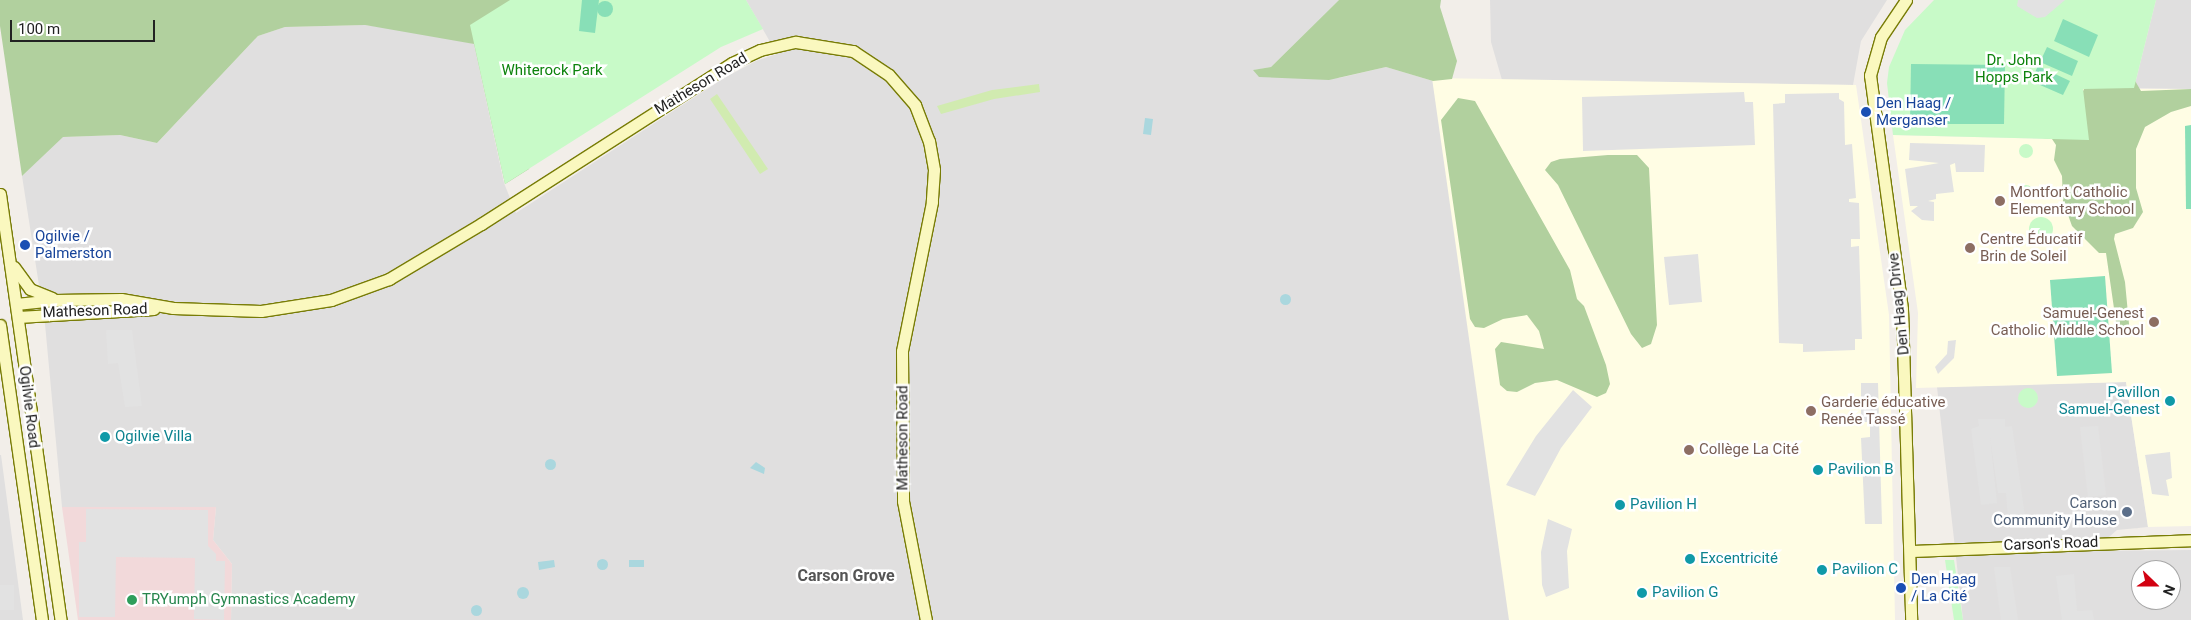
<!DOCTYPE html>
<html>
<head>
<meta charset="utf-8">
<style>
	body { margin:0 }
	#map { position:relative; width:2191px; height:620px; overflow:hidden; background:#f2eee9; font-family:Roboto,sans-serif }
	div>[style] { position:absolute }
	.residential>* { inset:0; background:#e0dfdf }
	.commercial>* { inset:0; background:#f2d9da }
	.education>* { inset:0; background:#fffde4 }
	.grass>* { inset:0; background:#d1ebb0 }
	.forest>* { inset:0; background:#b1d09e }
	.park>* { inset:0; background:#c8fac8 }
	.round { border-radius:50% }
	.pitch>* { inset:0; background:#88dfb7 }
	.parking>* { inset:0; background:#e2e2e2 }
	.water>* { inset:0; background:#aad7de }
	.roads { filter:drop-shadow(1px 0 #787c06) drop-shadow(-1px 0 #787c06) drop-shadow(0 1px #787c06) drop-shadow(0 -1px #787c06) }
	.secondary>* { height:11px; margin:-5.5px; padding:0 5.5px; transform-origin:5.5px; border-radius:5.5px; background:#faf8bf }
	.dots>* { width:14px; height:14px; translate:-50% -50%; box-sizing:border-box; border:2px solid #fff; border-radius:50% }
	span { translate:-50% -50%; white-space:nowrap; text-align:center; line-height:1.15; -webkit-text-stroke:5px #fff; paint-order:stroke }
	.park-label { font-size:15px; color:#0d830d }
	.street-label { font-size:15px; color:#222 }
	.transit-label { font-size:15px; color:#164399 }
	.left { translate:0 -50%; text-align:left }
	.education-label { font-size:15px; color:#785e54 }
	.right { translate:-100% -50%; text-align:right }
	.culture-label { font-size:15px; color:#0d838f }
	.service-label { font-size:15px; color:#4e5e75 }
	.leisure-label { font-size:15px; color:#27864d }
	.neighbourhood-label { font-size:16px; color:#555; font-weight:700 }
	.north { position:absolute; left:2131px; top:560px; width:50px; height:50px; box-sizing:border-box; background:#fff; border:1px solid #a7a7a7; border-radius:50%; rotate:112deg; font-size:14px; font-weight:700; line-height:20px; text-align:center; color:#222 }
	.north::after { content:''; display:block; margin:auto; width:18px; height:22px; background:#d20111; clip-path:polygon(50% 0,100% 100%,50% 72%,0 100%) }
	.scale { position:absolute; left:10px; top:20px; width:145px; height:22px; box-sizing:border-box; border:2px solid #222; border-top:0; padding-left:6px; font-size:15px; line-height:18px; white-space:nowrap; color:#222; -webkit-text-stroke:4px #fff; paint-order:stroke }
</style>
</head>
<body>
<div id="map">
	<div class="residential">
		<i style="clip-path:polygon(746px 0,1339px 0,1271px 67px,1254px 70px,1339px 78px,1386px 67px,1433px 81px,1511px 620px,231px 620px,232px 564px,213px 540px,216px 507px,62px 507px,45px 324px,22px 176px,62px 137px,120px 135px,157px 143px,258px 36px,285px 27px,365px 25px,439px 35px,474px 44px,504px 183px,516px 213px,724px 78px,756px 61px,777px 54px)"></i>
		<i style="clip-path:polygon(1490px 0,1887px 0,1861px 41px,1853px 85px,1502px 80px,1491px 42px)"></i>
		<i style="clip-path:polygon(2156px 0,2191px 0,2191px 89px,2134px 88px)"></i>
		<i style="clip-path:polygon(evenodd,2126px 382px,2148px 527px,2117px 530px,2093px 551px,2191px 550px,2191px 620px,1963px 620px,1937px 387px,2126px 382px,2141px 570px,2171px 570px,2171px 600px,2141px 600px,2141px 570px)"></i>
		<i style="clip-path:polygon(0 455px,1px 455px,23px 620px,0 620px)"></i>
	</div>
	<div class="commercial">
		<i style="clip-path:polygon(62px 507px,216px 507px,213px 540px,232px 564px,231px 620px,78px 620px)"></i>
	</div>
	<div class="education">
		<i style="clip-path:polygon(1432px 78px,1856px 85px,1889px 315px,1895px 620px,1509px 620px)"></i>
		<i style="clip-path:polygon(2083px 89px,2191px 89px,2191px 526px,2148px 527px,2126px 382px,1916px 388px,1918px 313px,1893px 135px,2089px 140px)"></i>
	</div>
	<div class="grass">
		<i style="clip-path:polygon(1039px 84px,1040px 92px,994px 99px,941px 114px,937px 106px,992px 90px)"></i>
		<i style="clip-path:polygon(717px 94px,768px 169px,760px 174px,710px 99px)"></i>
	</div>
	<div class="forest">
		<i style="clip-path:polygon(0 0,579px 0,529px 169px,505px 184px,474px 44px,365px 25px,285px 27px,258px 36px,157px 143px,120px 135px,63px 137px,22px 176px,0 26px)"></i>
		<i style="clip-path:polygon(1339px 0,1441px 0,1440px 7px,1457px 61px,1452px 79px,1433px 81px,1386px 67px,1329px 80px,1259px 77px,1253px 70px,1271px 67px)"></i>
		<i style="clip-path:polygon(2092px 68px,2134px 79px,2141px 91px,2191px 89px,2191px 106px,2171px 112px,2145px 127px,2136px 149px,2136px 188px,2143px 212px,2133px 228px,2115px 234px,2114px 239px,2125px 282px,2129px 324px,2126px 332px,2118px 336px,2106px 253px,2099px 253px,2072px 226px,2063px 201px,2062px 176px,2054px 160px,2056px 145px,2052px 139px,2013px 135px,2077px 107px)"></i>
		<i style="clip-path:polygon(1458px 98px,1475px 101px,1570px 270px,1577px 299px,1584px 306px,1606px 365px,1610px 384px,1606px 393px,1597px 397px,1557px 380px,1535px 383px,1517px 392px,1507px 391px,1500px 385px,1495px 349px,1501px 342px,1544px 349px,1539px 331px,1527px 315px,1503px 319px,1484px 328px,1475px 327px,1470px 319px,1441px 120px)"></i>
		<i style="clip-path:polygon(1608px 155px,1637px 155px,1649px 168px,1657px 325px,1651px 344px,1642px 348px,1631px 334px,1558px 185px,1545px 170px,1551px 162px,1560px 159px)"></i>
	</div>
	<div class="park">
		<i style="clip-path:polygon(510px 0,746px 0,763px 29px,721px 47px,505px 184px,470px 25px)"></i>
		<i style="clip-path:polygon(1934px 0,2156px 0,2134px 88px,2083px 89px,2089px 140px,1893px 135px,1887px 83px,1889px 67px,1905px 30px)"></i>
		<i class="round" style="left:2019px;top:144px;width:14px;height:14px"></i>
		<i class="round" style="left:2019px;top:185px;width:14px;height:14px"></i>
		<i class="round" style="left:2029px;top:217px;width:24px;height:24px"></i>
		<i class="round" style="left:2018px;top:388px;width:20px;height:20px"></i>
		<i style="clip-path:polygon(1945px 560px,1954px 560px,1963px 620px,1954px 620px)"></i>
	</div>
	<div class="pitch">
		<i style="clip-path:polygon(582px 0,599px 0,595px 33px,579px 31px)"></i>
		<i class="round" style="left:597px;top:1px;width:16px;height:16px"></i>
		<i style="clip-path:polygon(2063px 19px,2098px 35px,2089px 57px,2054px 41px)"></i>
		<i style="clip-path:polygon(2047px 47px,2078px 61px,2072px 76px,2040px 62px)"></i>
		<i style="clip-path:polygon(1911px 64px,2005px 65px,2004px 124px,1910px 124px)"></i>
		<i style="clip-path:polygon(2038px 66px,2070px 81px,2063px 95px,2031px 81px)"></i>
		<i style="clip-path:polygon(2191px 125px,2191px 209px,2186px 209px,2185px 126px)"></i>
		<i style="clip-path:polygon(2105px 276px,2112px 373px,2057px 376px,2050px 280px)"></i>
	</div>
	<div class="parking">
		<i style="clip-path:polygon(2018px 0,2065px 0,2045px 17px,2037px 18px,2017px 6px)"></i>
		<i style="clip-path:polygon(1744px 92px,1745px 102px,1753px 102px,1755px 145px,1583px 151px,1582px 97px)"></i>
		<i style="clip-path:polygon(1839px 93px,1839px 99px,1844px 102px,1845px 145px,1852px 144px,1856px 198px,1849px 199px,1849px 202px,1859px 203px,1860px 239px,1851px 239px,1851px 247px,1859px 246px,1862px 339px,1855px 339px,1855px 350px,1803px 352px,1803px 344px,1779px 343px,1773px 104px,1785px 103px,1785px 94px)"></i>
		<i style="clip-path:polygon(1910px 143px,1985px 145px,1984px 172px,1956px 172px,1955px 163px,1950px 165px,1954px 192px,1936px 194px,1936px 199px,1928px 201px,1934px 202px,1934px 221px,1922px 220px,1911px 211px,1918px 206px,1910px 206px,1905px 169px,1939px 163px,1909px 160px)"></i>
		<i style="clip-path:polygon(1698px 254px,1702px 302px,1669px 305px,1664px 257px)"></i>
		<i style="clip-path:polygon(106px 330px,132px 330px,142px 406px,125px 407px,118px 363px,108px 364px)"></i>
		<i style="clip-path:polygon(1956px 340px,1954px 358px,1938px 374px,1935px 367px,1947px 354px,1948px 341px)"></i>
		<i style="clip-path:polygon(1861px 383px,1878px 383px,1882px 524px,1865px 524px,1861px 438px,1870px 437px,1870px 422px,1861px 422px)"></i>
		<i style="clip-path:polygon(1573px 390px,1592px 407px,1561px 448px,1535px 496px,1506px 485px,1536px 436px)"></i>
		<i style="clip-path:polygon(1978px 419px,2005px 419px,2005px 427px,2012px 426px,2025px 516px,2008px 517px,2006px 493px,1998px 493px,1990px 437px,1997px 503px,1981px 505px,1971px 429px,1979px 426px)"></i>
		<i style="clip-path:polygon(2098px 426px,2106px 495px,2088px 497px,2080px 427px)"></i>
		<i style="clip-path:polygon(2170px 452px,2172px 478px,2166px 480px,2169px 496px,2152px 494px,2145px 455px)"></i>
		<i style="clip-path:polygon(86px 509px,208px 510px,208px 546px,216px 554px,216px 561px,225px 561px,224px 620px,194px 619px,195px 558px,116px 557px,115px 617px,79px 617px,79px 542px,86px 542px)"></i>
		<i style="clip-path:polygon(1548px 519px,1572px 529px,1567px 551px,1569px 588px,1546px 597px,1542px 585px,1541px 552px)"></i>
		<i style="clip-path:polygon(1994px 567px,2010px 567px,2018px 620px,2001px 620px)"></i>
		<i style="clip-path:polygon(2074px 574px,2077px 611px,2092px 610px,2094px 620px,2062px 620px,2056px 576px)"></i>
		<i style="clip-path:polygon(0 585px,14px 585px,14px 610px,0 610px)"></i>
	</div>
	<div class="water">
		<i style="clip-path:polygon(1145px 118px,1153px 119px,1151px 135px,1143px 134px)"></i>
		<i class="round" style="left:1279.5px;top:293.5px;width:11px;height:11px"></i>
		<i class="round" style="left:544.5px;top:458.5px;width:11px;height:11px"></i>
		<i style="clip-path:polygon(756px 462px,765px 468px,764px 474px,750px 468px)"></i>
		<i class="round" style="left:596.5px;top:558.5px;width:11px;height:11px"></i>
		<i style="clip-path:polygon(554px 560px,555px 567px,539px 570px,538px 562px)"></i>
		<i style="clip-path:polygon(629px 560px,644px 560px,644px 567px,629px 567px)"></i>
		<i class="round" style="left:517px;top:587px;width:12px;height:12px"></i>
		<i class="round" style="left:470.5px;top:604.5px;width:11px;height:11px"></i>
	</div>
	<div class="roads">
		<div class="secondary">
			<i style="left:1906px;top:0;width:45px;rotate:124deg"></i>
			<i style="left:1881px;top:37px;width:40px;rotate:106deg"></i>
			<i style="left:1870px;top:75px;width:236px;rotate:82.2deg"></i>
			<i style="left:1902px;top:309px;width:311px;rotate:88.3deg"></i>
			<i style="left:0;top:194px;width:430px;rotate:81.9deg"></i>
			<i style="left:14px;top:267px;width:27px;rotate:54deg"></i>
			<i style="left:30px;top:289px;width:24px;rotate:22deg"></i>
			<i style="left:16px;top:304px;width:39px;rotate:-6deg"></i>
			<i style="left:55px;top:300px;width:66px;rotate:-0.9deg"></i>
			<i style="left:121px;top:299px;width:53px;rotate:9.8deg"></i>
			<i style="left:173px;top:308px;width:88px;rotate:2deg"></i>
			<i style="left:261px;top:311px;width:71px;rotate:-8.9deg"></i>
			<i style="left:331px;top:300px;width:62px;rotate:-19.9deg"></i>
			<i style="left:389px;top:279px;width:107px;rotate:-30.9deg"></i>
			<i style="left:481px;top:224px;width:298px;rotate:-32.7deg"></i>
			<i style="left:732px;top:63px;width:31px;rotate:-25deg"></i>
			<i style="left:760px;top:50px;width:37px;rotate:-13deg"></i>
			<i style="left:796px;top:42px;width:58px;rotate:9deg"></i>
			<i style="left:853px;top:51px;width:43px;rotate:33.7deg"></i>
			<i style="left:889px;top:75px;width:40px;rotate:49deg"></i>
			<i style="left:915px;top:105px;width:39px;rotate:69deg"></i>
			<i style="left:929px;top:141px;width:29px;rotate:80deg"></i>
			<i style="left:934px;top:170px;width:32px;rotate:94deg"></i>
			<i style="left:932px;top:202px;width:152px;rotate:101.4deg"></i>
			<i style="left:902px;top:351px;width:150px;rotate:89.6deg"></i>
			<i style="left:903px;top:501px;width:121px;rotate:79.1deg"></i>
			<i style="left:18px;top:317px;width:136px;rotate:-3.4deg"></i>
			<i style="left:0;top:325px;width:298px;rotate:81.9deg"></i>
			<i style="left:1911px;top:551px;width:280px;rotate:-2.2deg"></i>
		</div>
	</div>
	<div class="dots">
		<i style="left:1866px;top:112px;background:#1a4fb4"></i>
		<i style="left:2000px;top:201px;background:#8d6e63"></i>
		<i style="left:25px;top:245px;background:#1a4fb4"></i>
		<i style="left:1970px;top:248px;background:#8d6e63"></i>
		<i style="left:2154px;top:322px;background:#8d6e63"></i>
		<i style="left:2170px;top:401px;background:#0f9aa8"></i>
		<i style="left:1811px;top:411px;background:#8d6e63"></i>
		<i style="left:105px;top:437px;background:#0f9aa8"></i>
		<i style="left:1689px;top:450px;background:#8d6e63"></i>
		<i style="left:1818px;top:470px;background:#0f9aa8"></i>
		<i style="left:1620px;top:505px;background:#0f9aa8"></i>
		<i style="left:2127px;top:512px;background:#5c6f8a"></i>
		<i style="left:1690px;top:559px;background:#0f9aa8"></i>
		<i style="left:1822px;top:570px;background:#0f9aa8"></i>
		<i style="left:1901px;top:588px;background:#1a4fb4"></i>
		<i style="left:1642px;top:593px;background:#0f9aa8"></i>
		<i style="left:132px;top:600px;background:#2e9e5b"></i>
	</div>
	<div class="park-label">
		<span style="left:2014px;top:69px">Dr. John<br>Hopps Park</span>
		<span style="left:552px;top:71px">Whiterock Park</span>
	</div>
	<div class="street-label">
		<span style="left:701px;top:84px;rotate:-31deg">Matheson Road</span>
		<span style="left:1899px;top:304px;rotate:-96deg">Den Haag Drive</span>
		<span style="left:95px;top:311px;rotate:-2deg">Matheson Road</span>
		<span style="left:29px;top:407px;rotate:83deg">Ogilvie Road</span>
		<span style="left:903px;top:438px;rotate:-90deg">Matheson Road</span>
		<span style="left:2051px;top:544px;rotate:-2deg">Carson's Road</span>
	</div>
	<div class="transit-label">
		<span class="left" style="left:1876px;top:112px">Den Haag /<br>Merganser</span>
		<span class="left" style="left:35px;top:245px">Ogilvie /<br>Palmerston</span>
		<span class="left" style="left:1911px;top:588px">Den Haag<br>/ La Cité</span>
	</div>
	<div class="education-label">
		<span class="left" style="left:2010px;top:201px">Montfort Catholic<br>Elementary School</span>
		<span class="left" style="left:1980px;top:248px">Centre Éducatif<br>Brin de Soleil</span>
		<span class="right" style="left:2144px;top:322px">Samuel-Genest<br>Catholic Middle School</span>
		<span class="left" style="left:1821px;top:411px">Garderie éducative<br>Renée Tassé</span>
		<span class="left" style="left:1699px;top:450px">Collège La Cité</span>
	</div>
	<div class="culture-label">
		<span class="right" style="left:2160px;top:401px">Pavillon<br>Samuel-Genest</span>
		<span class="left" style="left:115px;top:437px">Ogilvie Villa</span>
		<span class="left" style="left:1828px;top:470px">Pavilion B</span>
		<span class="left" style="left:1630px;top:505px">Pavilion H</span>
		<span class="left" style="left:1700px;top:559px">Excentricité</span>
		<span class="left" style="left:1832px;top:570px">Pavilion C</span>
		<span class="left" style="left:1652px;top:593px">Pavilion G</span>
	</div>
	<div class="service-label">
		<span class="right" style="left:2117px;top:512px">Carson<br>Community House</span>
	</div>
	<div class="leisure-label">
		<span class="left" style="left:142px;top:600px">TRYumph Gymnastics Academy</span>
	</div>
	<div class="neighbourhood-label">
		<span style="left:846px;top:576px">Carson Grove</span>
	</div>
	<div class="north">N</div>
	<div class="scale">100 m</div>
</div>
</body>
</html>
